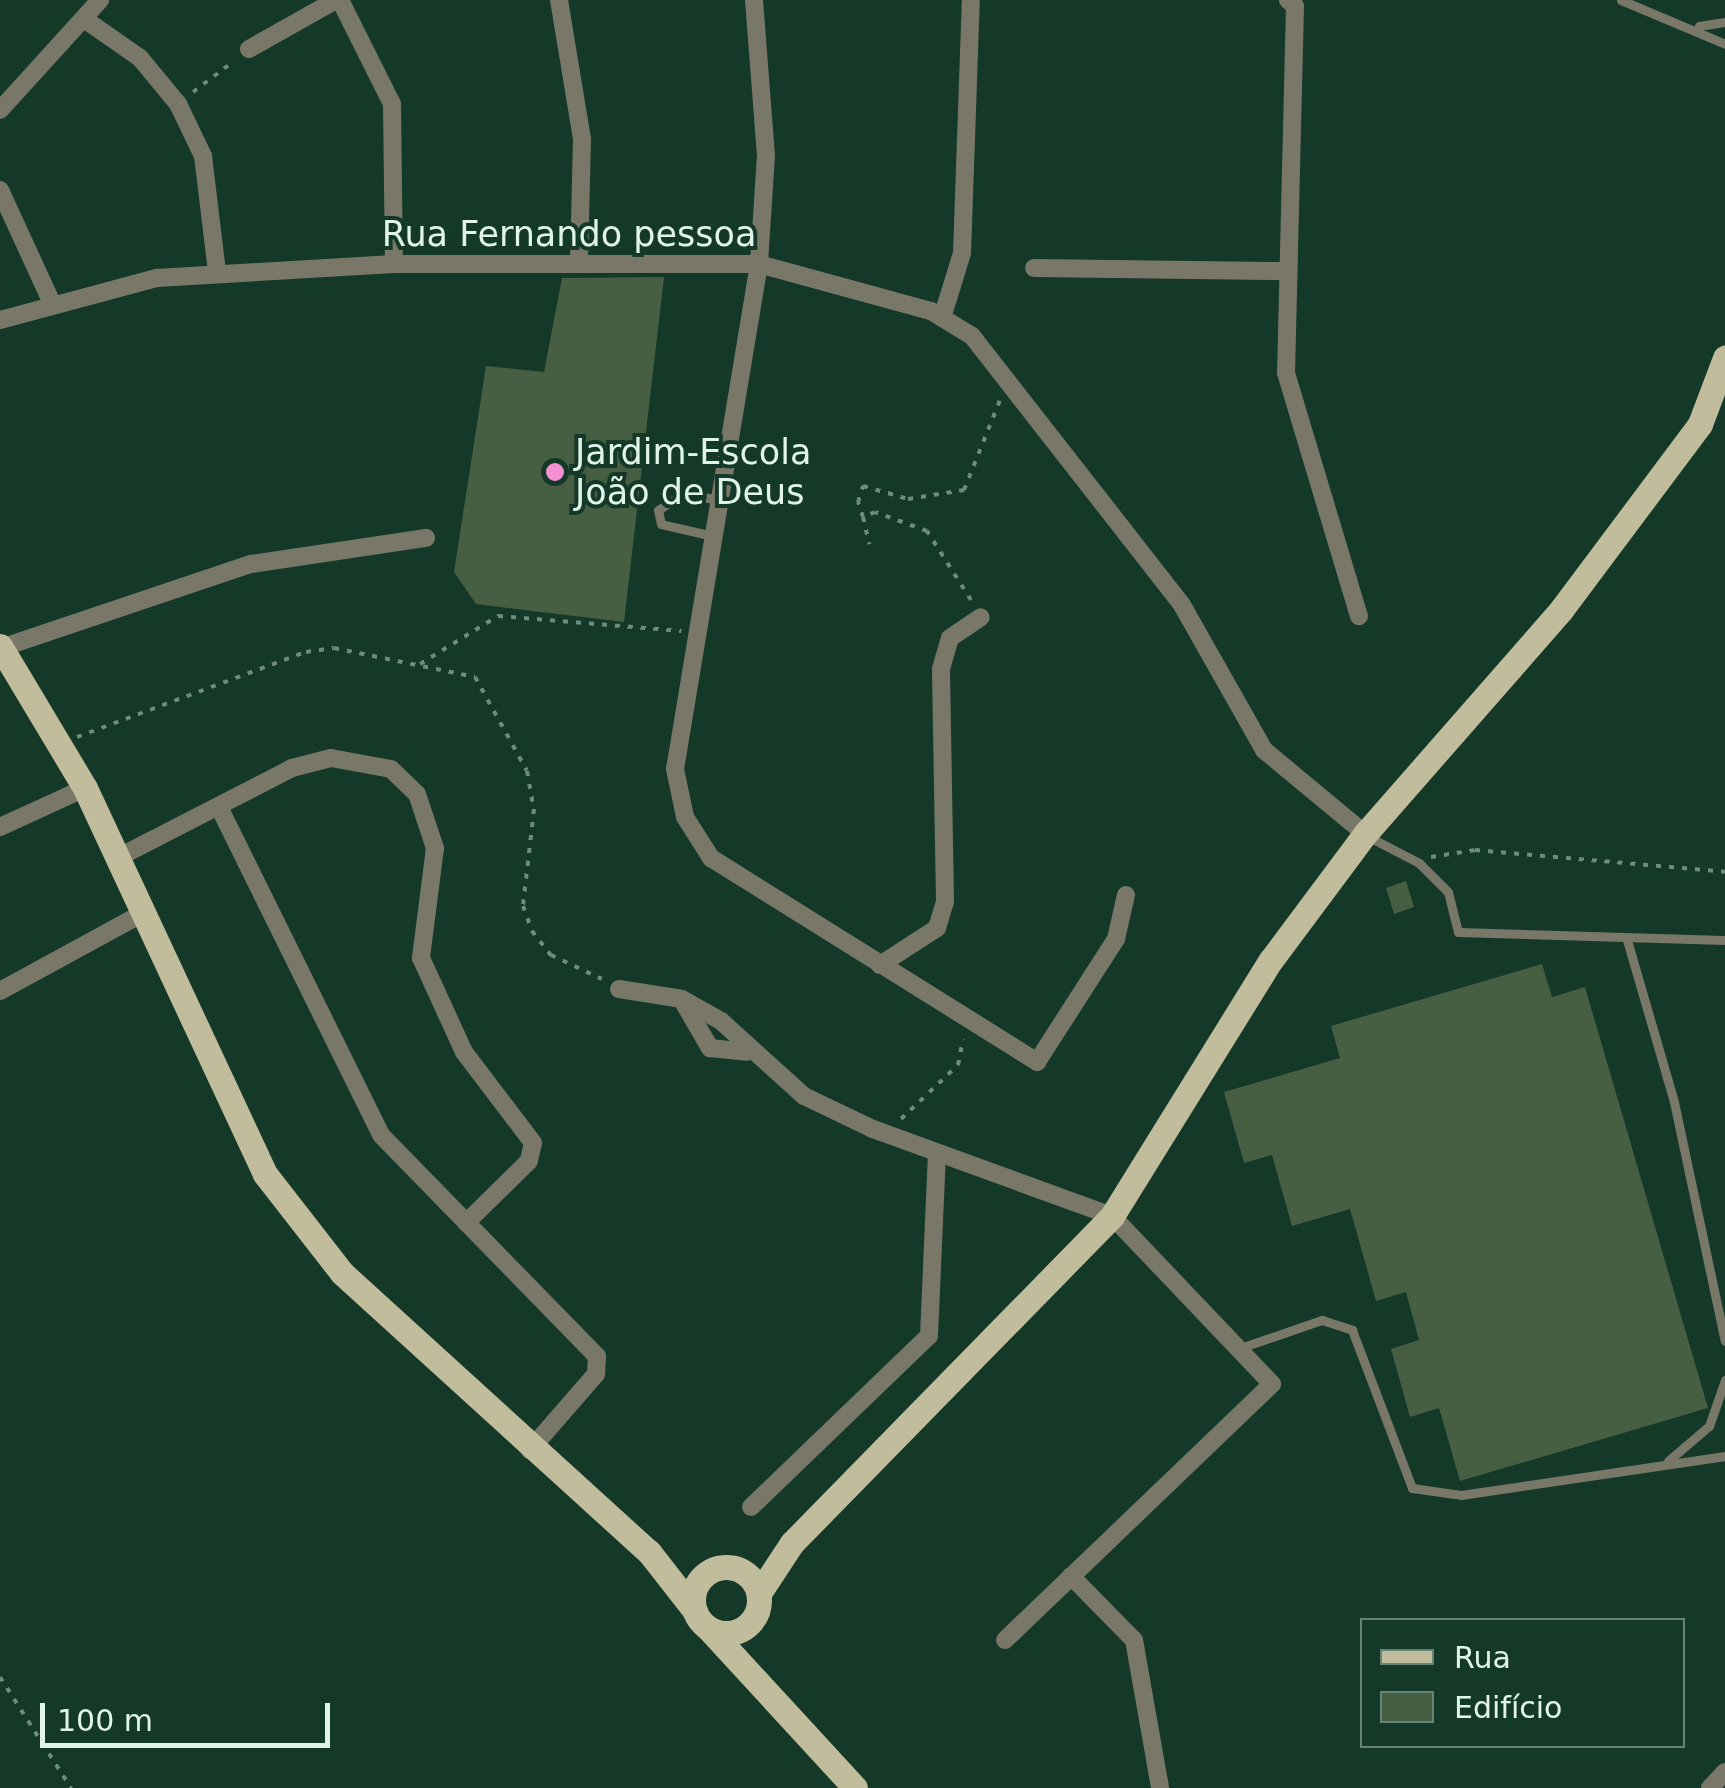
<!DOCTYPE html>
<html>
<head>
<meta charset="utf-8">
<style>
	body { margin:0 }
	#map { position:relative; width:1725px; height:1788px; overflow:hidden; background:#143928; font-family:"DejaVu Sans",sans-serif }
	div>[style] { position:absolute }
	.building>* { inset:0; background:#465e42 }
	.path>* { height:4px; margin-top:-2px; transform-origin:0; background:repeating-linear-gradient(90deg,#6e8b7d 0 5px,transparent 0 13px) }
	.service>* { height:9px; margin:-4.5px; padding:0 4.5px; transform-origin:4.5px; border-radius:4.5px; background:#797767 }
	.minor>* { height:18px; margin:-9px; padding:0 9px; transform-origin:9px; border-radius:9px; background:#797767 }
	.primary>* { height:25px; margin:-12.5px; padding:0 12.5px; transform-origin:12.5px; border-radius:12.5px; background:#c1bc9b }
	.primary>.ring { margin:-12.5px; padding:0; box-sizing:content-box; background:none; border:25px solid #c1bc9b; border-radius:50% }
	.dots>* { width:28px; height:28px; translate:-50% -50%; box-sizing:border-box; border:5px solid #143928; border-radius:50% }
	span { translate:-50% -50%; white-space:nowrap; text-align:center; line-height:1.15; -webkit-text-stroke:8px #143928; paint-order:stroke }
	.street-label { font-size:35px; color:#e0f4e9 }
	.poi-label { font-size:35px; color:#e0f4e9 }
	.left { translate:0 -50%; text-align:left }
	.legend { position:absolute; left:1360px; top:1618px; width:325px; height:130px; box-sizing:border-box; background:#143928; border:2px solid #668475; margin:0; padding:12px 18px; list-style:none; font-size:30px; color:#e0f4e9 }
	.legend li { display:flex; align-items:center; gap:20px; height:50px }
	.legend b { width:50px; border:2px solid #668475 }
	.scale { position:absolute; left:40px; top:1703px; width:290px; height:45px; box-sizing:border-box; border:5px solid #e0f4e9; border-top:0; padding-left:12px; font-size:30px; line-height:35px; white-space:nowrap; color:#e0f4e9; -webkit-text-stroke:8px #143928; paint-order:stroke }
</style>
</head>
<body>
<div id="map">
	<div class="building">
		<i style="clip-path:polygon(664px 277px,624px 622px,476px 604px,454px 572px,486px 366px,544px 372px,562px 278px)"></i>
		<i style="clip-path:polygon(1406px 881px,1414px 907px,1394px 914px,1386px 888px)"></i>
		<i style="clip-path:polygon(1542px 964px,1552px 997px,1585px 987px,1708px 1408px,1460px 1481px,1439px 1408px,1410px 1417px,1391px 1349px,1419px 1340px,1406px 1292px,1376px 1301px,1350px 1209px,1292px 1226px,1272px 1155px,1244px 1163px,1224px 1092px,1340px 1058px,1331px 1026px)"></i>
	</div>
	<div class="path">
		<i style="left:193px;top:92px;width:51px;rotate:-37.1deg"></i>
		<i style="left:863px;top:517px;width:28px;rotate:77deg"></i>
		<i style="left:971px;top:600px;width:82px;rotate:-122.5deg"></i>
		<i style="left:927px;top:531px;width:55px;rotate:-159.9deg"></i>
		<i style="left:875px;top:512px;width:13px;rotate:157deg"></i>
		<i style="left:863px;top:517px;width:16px;rotate:-108deg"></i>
		<i style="left:858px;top:502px;width:17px;rotate:-73deg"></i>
		<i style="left:863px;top:486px;width:47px;rotate:16.1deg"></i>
		<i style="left:908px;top:499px;width:57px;rotate:-9.1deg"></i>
		<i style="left:964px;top:490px;width:97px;rotate:-68.2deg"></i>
		<i style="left:420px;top:664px;width:92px;rotate:-31.6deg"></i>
		<i style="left:498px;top:616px;width:184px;rotate:4.7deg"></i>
		<i style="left:77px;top:737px;width:244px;rotate:-20.4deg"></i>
		<i style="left:306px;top:652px;width:28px;rotate:-8deg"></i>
		<i style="left:334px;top:648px;width:144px;rotate:11.6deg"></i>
		<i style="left:475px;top:677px;width:107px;rotate:61deg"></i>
		<i style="left:527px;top:771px;width:39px;rotate:80deg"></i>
		<i style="left:534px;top:809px;width:98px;rotate:96.5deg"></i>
		<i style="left:523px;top:906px;width:27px;rotate:70deg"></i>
		<i style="left:532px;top:931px;width:31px;rotate:52deg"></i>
		<i style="left:551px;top:955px;width:56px;rotate:25.2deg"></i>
		<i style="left:1431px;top:857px;width:45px;rotate:-9deg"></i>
		<i style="left:1475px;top:850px;width:251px;rotate:5deg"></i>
		<i style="left:901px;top:1119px;width:79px;rotate:-43.5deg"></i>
		<i style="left:958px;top:1065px;width:26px;rotate:-79deg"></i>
		<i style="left:0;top:1677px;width:132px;rotate:57.4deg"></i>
	</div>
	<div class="service">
		<i style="left:1621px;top:0;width:113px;rotate:22.9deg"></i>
		<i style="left:1699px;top:26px;width:26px;rotate:-9deg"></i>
		<i style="left:713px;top:536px;width:53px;rotate:-167deg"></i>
		<i style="left:661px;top:524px;width:14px;rotate:-102deg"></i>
		<i style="left:658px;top:510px;width:30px;rotate:-33deg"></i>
		<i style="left:683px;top:494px;width:37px;rotate:9deg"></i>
		<i style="left:1369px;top:837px;width:56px;rotate:27.5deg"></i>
		<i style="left:1419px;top:863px;width:41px;rotate:45deg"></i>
		<i style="left:1448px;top:892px;width:41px;rotate:76deg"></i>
		<i style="left:1458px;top:932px;width:267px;rotate:1.7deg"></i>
		<i style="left:1627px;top:940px;width:169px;rotate:73.8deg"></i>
		<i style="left:1674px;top:1102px;width:244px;rotate:78deg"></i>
		<i style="left:1240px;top:1348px;width:87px;rotate:-18.9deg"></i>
		<i style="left:1322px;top:1320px;width:32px;rotate:18deg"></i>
		<i style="left:1352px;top:1330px;width:169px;rotate:69.2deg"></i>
		<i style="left:1412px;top:1488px;width:49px;rotate:8.1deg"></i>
		<i style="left:1461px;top:1495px;width:267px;rotate:-8.4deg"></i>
		<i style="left:1668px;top:1461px;width:54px;rotate:-40.5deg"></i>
		<i style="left:1709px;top:1426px;width:49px;rotate:-70.8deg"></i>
	</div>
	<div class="minor">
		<i style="left:340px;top:0;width:116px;rotate:63.4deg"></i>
		<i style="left:392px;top:104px;width:160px;rotate:89.3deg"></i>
		<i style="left:559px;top:0;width:141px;rotate:80.6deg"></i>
		<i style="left:582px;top:139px;width:125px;rotate:91.4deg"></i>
		<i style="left:754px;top:0;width:155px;rotate:85.6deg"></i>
		<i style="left:766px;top:155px;width:109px;rotate:93.7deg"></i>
		<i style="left:759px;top:264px;width:512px;rotate:99.44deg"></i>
		<i style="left:675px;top:769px;width:49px;rotate:78.2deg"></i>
		<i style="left:685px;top:817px;width:49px;rotate:57.6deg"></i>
		<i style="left:711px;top:858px;width:385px;rotate:32deg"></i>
		<i style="left:1037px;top:1062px;width:146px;rotate:-57.3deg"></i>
		<i style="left:1116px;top:939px;width:45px;rotate:-77.2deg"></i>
		<i style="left:1288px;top:0;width:9px;rotate:41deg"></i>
		<i style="left:1295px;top:6px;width:367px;rotate:91.4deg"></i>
		<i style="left:1286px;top:373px;width:254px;rotate:73.3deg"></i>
		<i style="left:87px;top:21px;width:65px;rotate:34.9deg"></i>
		<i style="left:140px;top:58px;width:60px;rotate:50.4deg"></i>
		<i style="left:178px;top:104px;width:58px;rotate:64.3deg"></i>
		<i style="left:203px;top:156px;width:116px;rotate:83.1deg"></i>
		<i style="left:249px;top:49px;width:100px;rotate:-29.4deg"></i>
		<i style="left:0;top:110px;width:149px;rotate:-47.7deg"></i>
		<i style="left:0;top:190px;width:124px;rotate:65.3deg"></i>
		<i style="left:1034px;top:268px;width:248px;rotate:0.7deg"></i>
		<i style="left:942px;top:318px;width:68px;rotate:-72.9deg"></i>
		<i style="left:962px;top:253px;width:253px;rotate:-88deg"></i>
		<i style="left:0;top:320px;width:163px;rotate:-15deg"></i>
		<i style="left:157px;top:278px;width:237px;rotate:-3.4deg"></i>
		<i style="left:394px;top:264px;width:365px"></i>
		<i style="left:759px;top:264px;width:178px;rotate:15.3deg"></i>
		<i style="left:931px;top:311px;width:48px;rotate:31.4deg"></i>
		<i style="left:972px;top:336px;width:341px;rotate:52deg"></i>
		<i style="left:1182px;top:605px;width:167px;rotate:60.5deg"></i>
		<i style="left:1264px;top:750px;width:131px;rotate:39.7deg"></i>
		<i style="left:1px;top:648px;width:264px;rotate:-18.6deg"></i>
		<i style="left:251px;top:564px;width:177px;rotate:-8.5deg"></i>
		<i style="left:219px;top:807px;width:366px;rotate:63.7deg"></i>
		<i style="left:381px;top:1135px;width:309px;rotate:45.7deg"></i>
		<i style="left:597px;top:1356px;width:18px;rotate:93deg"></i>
		<i style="left:596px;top:1374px;width:101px;rotate:131deg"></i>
		<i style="left:0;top:827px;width:94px;rotate:-24.6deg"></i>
		<i style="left:119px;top:857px;width:195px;rotate:-27.2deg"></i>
		<i style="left:292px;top:768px;width:40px;rotate:-14.4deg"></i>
		<i style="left:331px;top:758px;width:61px;rotate:10.4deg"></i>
		<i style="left:391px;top:769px;width:36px;rotate:44deg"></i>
		<i style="left:417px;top:794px;width:57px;rotate:71.6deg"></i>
		<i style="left:435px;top:848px;width:111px;rotate:97.3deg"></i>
		<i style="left:421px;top:958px;width:103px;rotate:65.4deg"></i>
		<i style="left:464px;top:1052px;width:114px;rotate:52.8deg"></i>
		<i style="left:533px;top:1143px;width:18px;rotate:103deg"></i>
		<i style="left:529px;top:1161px;width:88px;rotate:135.5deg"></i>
		<i style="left:880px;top:965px;width:68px;rotate:-33deg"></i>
		<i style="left:937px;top:928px;width:28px;rotate:-73deg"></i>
		<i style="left:945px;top:901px;width:232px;rotate:-91deg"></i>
		<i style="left:941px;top:669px;width:32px;rotate:-74deg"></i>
		<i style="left:950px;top:638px;width:37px;rotate:-34deg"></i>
		<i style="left:619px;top:989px;width:64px;rotate:9deg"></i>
		<i style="left:682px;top:999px;width:45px;rotate:29.4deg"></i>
		<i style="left:721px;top:1021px;width:112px;rotate:42.1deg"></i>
		<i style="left:804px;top:1096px;width:76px;rotate:25.6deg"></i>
		<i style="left:873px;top:1129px;width:254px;rotate:20deg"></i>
		<i style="left:1112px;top:1216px;width:232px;rotate:46.4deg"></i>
		<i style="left:1272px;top:1384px;width:370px;rotate:136.2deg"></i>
		<i style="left:0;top:991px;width:165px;rotate:-28.6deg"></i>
		<i style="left:682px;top:1000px;width:56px;rotate:59.7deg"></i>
		<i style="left:710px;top:1048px;width:37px;rotate:6deg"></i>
		<i style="left:751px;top:1507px;width:247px;rotate:-43.9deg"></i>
		<i style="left:929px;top:1336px;width:182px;rotate:-87.5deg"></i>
		<i style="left:1071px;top:1576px;width:90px;rotate:45.5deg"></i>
		<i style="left:1134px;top:1640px;width:150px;rotate:80deg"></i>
		<i style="left:1710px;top:1788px;width:22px;rotate:-47deg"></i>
	</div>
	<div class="primary">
		<i style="left:0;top:646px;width:165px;rotate:59.1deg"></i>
		<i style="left:85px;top:788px;width:426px;rotate:65deg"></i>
		<i style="left:265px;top:1174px;width:125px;rotate:52.1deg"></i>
		<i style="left:342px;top:1273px;width:415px;rotate:42.3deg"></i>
		<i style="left:649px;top:1552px;width:75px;rotate:52.1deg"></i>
		<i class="ring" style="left:693px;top:1567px;width:41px;height:41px"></i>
		<i style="left:759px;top:1593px;width:60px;rotate:-56.6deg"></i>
		<i style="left:792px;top:1543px;width:458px;rotate:-45.6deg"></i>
		<i style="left:1112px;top:1216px;width:301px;rotate:-58.2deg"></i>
		<i style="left:1271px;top:960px;width:157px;rotate:-53.3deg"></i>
		<i style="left:1365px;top:834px;width:298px;rotate:-48.8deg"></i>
		<i style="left:1561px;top:610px;width:232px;rotate:-53.2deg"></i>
		<i style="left:1700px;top:424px;width:71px;rotate:-69.3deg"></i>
		<i style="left:708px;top:1628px;width:217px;rotate:47.4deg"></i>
	</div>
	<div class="dots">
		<i style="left:555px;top:472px;background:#f591d2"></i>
	</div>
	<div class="street-label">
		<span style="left:569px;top:234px">Rua Fernando pessoa</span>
	</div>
	<div class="poi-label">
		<span class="left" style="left:575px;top:472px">Jardim-Escola<br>João de Deus</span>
	</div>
	<ul class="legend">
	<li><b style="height:12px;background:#c1bc9b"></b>Rua</li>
	<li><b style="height:28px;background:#465e42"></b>Edifício</li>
	</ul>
	<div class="scale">100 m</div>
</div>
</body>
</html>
